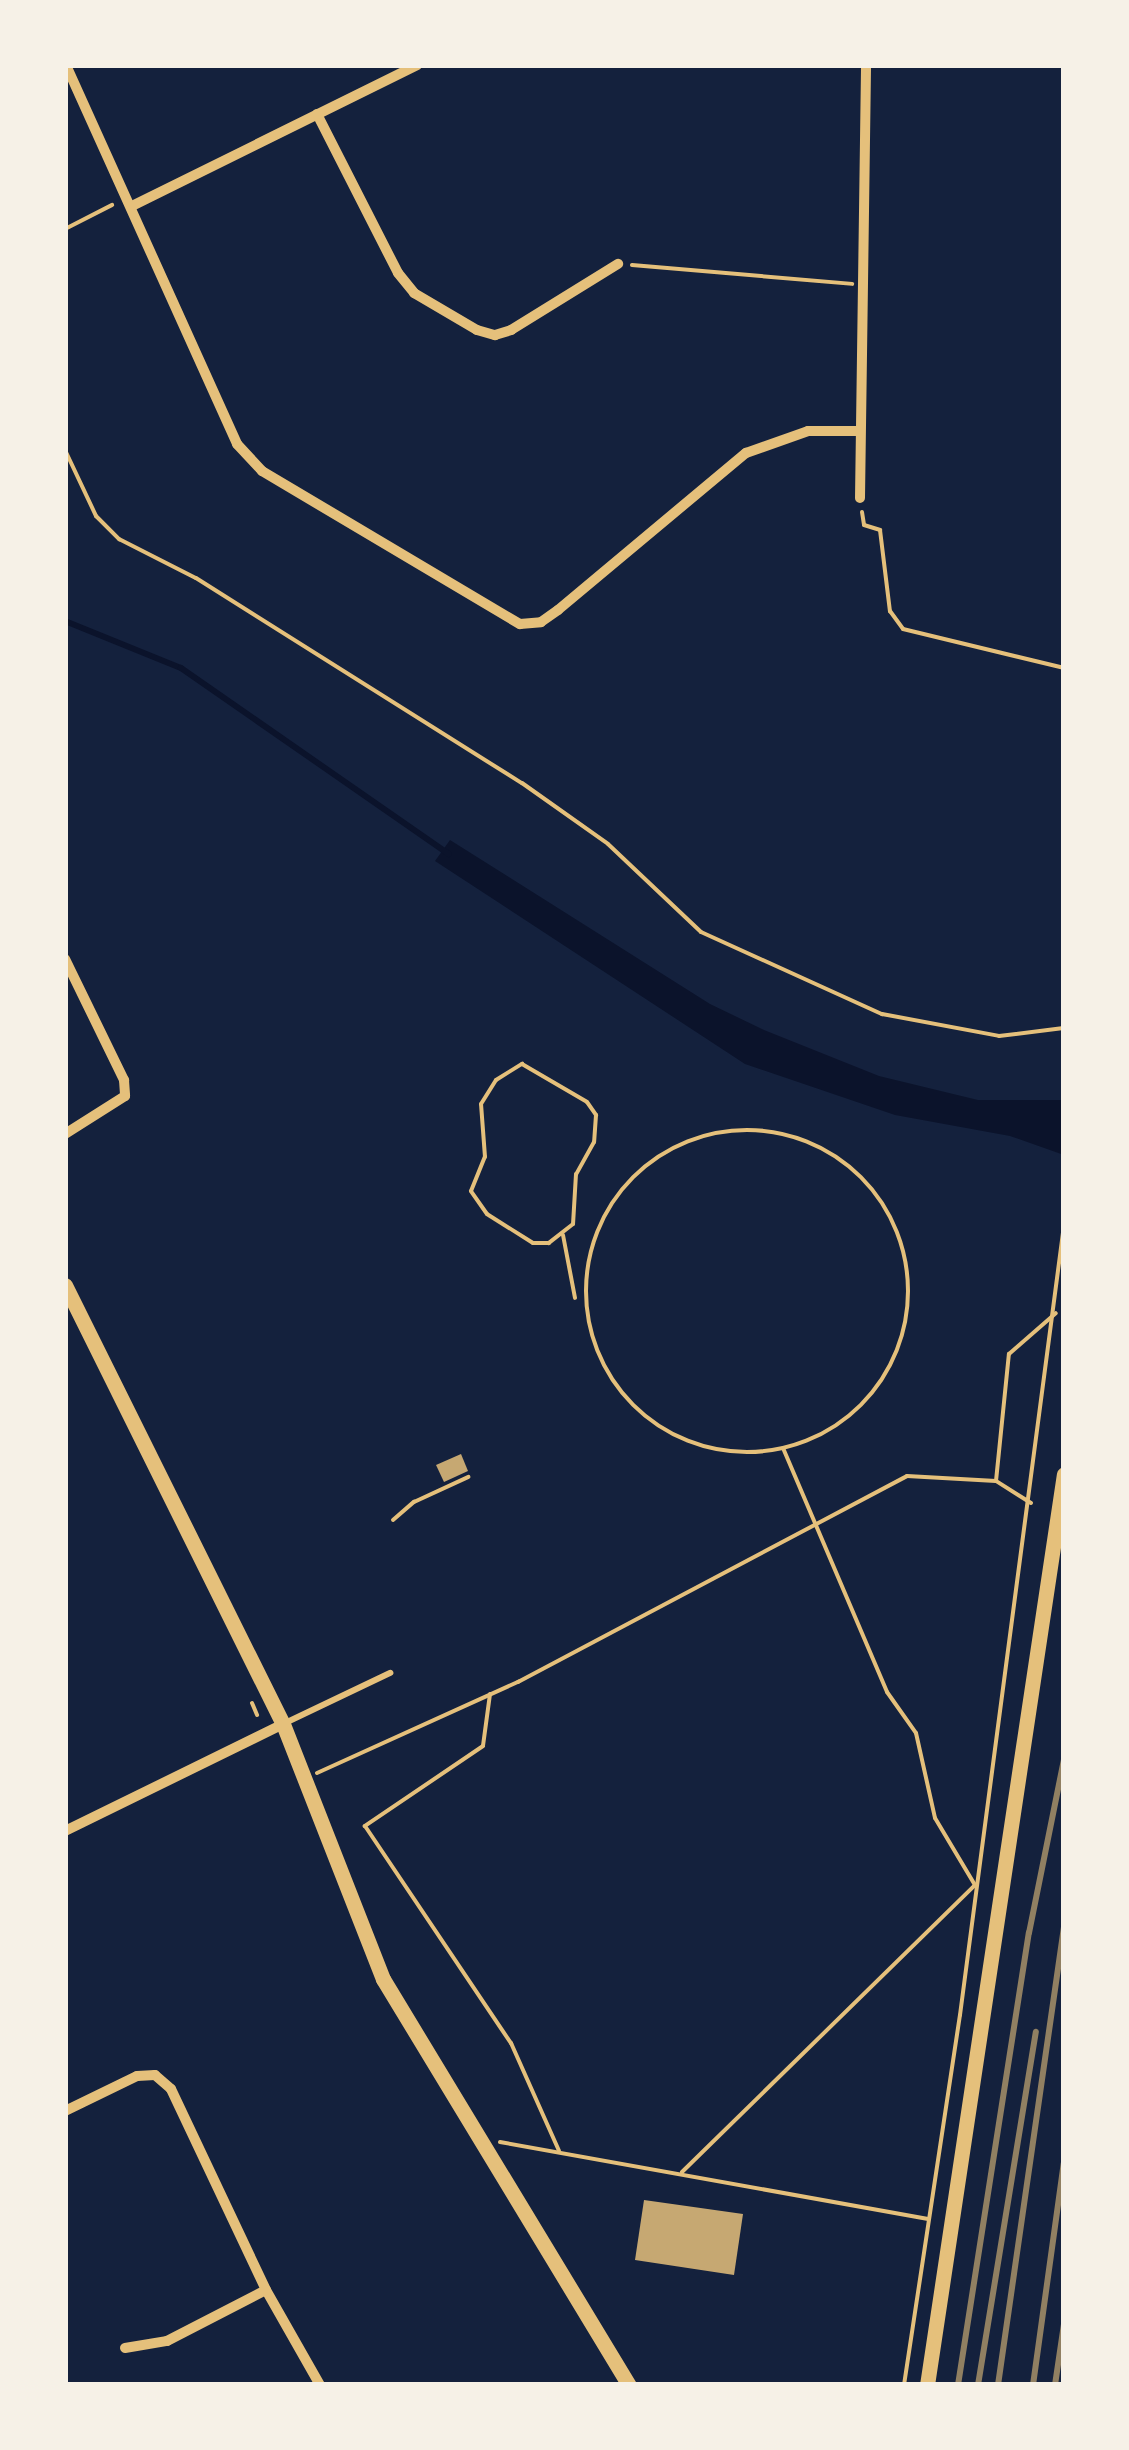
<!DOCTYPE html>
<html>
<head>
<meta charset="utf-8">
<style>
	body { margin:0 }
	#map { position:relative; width:1129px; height:2450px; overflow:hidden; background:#14213d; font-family:"Roboto Condensed",sans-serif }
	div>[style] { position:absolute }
	.water>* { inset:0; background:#0b132b }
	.stream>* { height:6px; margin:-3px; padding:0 3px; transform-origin:3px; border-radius:3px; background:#0b132b }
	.building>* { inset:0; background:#c6a872 }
	.path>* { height:4px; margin:-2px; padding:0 2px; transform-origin:2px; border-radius:2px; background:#e5c07b }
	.path>.ring { margin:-2px; padding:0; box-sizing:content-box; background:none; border:4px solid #e5c07b; border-radius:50% }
	.service>* { height:6px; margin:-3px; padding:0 3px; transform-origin:3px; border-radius:3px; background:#e5c07b }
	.minor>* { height:10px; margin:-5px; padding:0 5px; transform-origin:5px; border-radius:5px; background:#e5c07b }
	.tertiary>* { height:15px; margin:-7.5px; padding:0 7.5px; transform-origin:7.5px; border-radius:7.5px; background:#e5c07b }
	.rail>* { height:6px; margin:-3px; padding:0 3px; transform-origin:3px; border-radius:3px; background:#918062 }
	span { translate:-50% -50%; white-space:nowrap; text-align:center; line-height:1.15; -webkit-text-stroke:10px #f6f1e7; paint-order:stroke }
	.frame { position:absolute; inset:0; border:68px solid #f6f1e7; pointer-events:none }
</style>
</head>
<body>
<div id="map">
	<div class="water">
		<i style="clip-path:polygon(450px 840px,710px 1004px,764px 1030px,879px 1076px,978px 1100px,1064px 1100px,1064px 1155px,1010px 1136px,895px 1115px,745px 1064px,435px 861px)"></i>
	</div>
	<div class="stream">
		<i style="left:65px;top:621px;width:125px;rotate:22.1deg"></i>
		<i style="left:181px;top:668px;width:326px;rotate:34.8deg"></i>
	</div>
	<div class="building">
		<i style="clip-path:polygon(461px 1454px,468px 1471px,444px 1482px,436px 1465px)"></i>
		<i style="clip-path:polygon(644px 2200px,743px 2214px,734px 2275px,635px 2260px)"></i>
	</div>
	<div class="path">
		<i style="left:65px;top:229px;width:53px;rotate:-27.1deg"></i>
		<i style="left:632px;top:265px;width:221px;rotate:4.9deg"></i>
		<i style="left:65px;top:450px;width:73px;rotate:64.8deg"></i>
		<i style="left:96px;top:516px;width:33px;rotate:45deg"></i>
		<i style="left:119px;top:539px;width:86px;rotate:26.9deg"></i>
		<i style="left:196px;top:578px;width:385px;rotate:32.2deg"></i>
		<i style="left:522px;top:783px;width:105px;rotate:35.3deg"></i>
		<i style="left:608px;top:844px;width:128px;rotate:43.4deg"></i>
		<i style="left:701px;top:932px;width:199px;rotate:24.4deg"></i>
		<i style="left:882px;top:1014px;width:119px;rotate:10.6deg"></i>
		<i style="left:999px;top:1036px;width:65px;rotate:-7deg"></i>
		<i style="left:862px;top:512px;width:13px;rotate:81deg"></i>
		<i style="left:864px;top:525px;width:17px;rotate:17deg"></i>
		<i style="left:880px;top:530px;width:82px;rotate:83deg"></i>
		<i style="left:890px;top:611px;width:22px;rotate:54deg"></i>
		<i style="left:903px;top:629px;width:166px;rotate:13.6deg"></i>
		<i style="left:522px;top:1064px;width:75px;rotate:30.3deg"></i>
		<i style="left:587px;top:1102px;width:16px;rotate:55deg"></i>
		<i style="left:596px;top:1115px;width:27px;rotate:94deg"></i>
		<i style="left:594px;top:1142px;width:37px;rotate:119deg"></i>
		<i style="left:576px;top:1174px;width:50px;rotate:93.4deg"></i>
		<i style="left:573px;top:1224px;width:31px;rotate:142deg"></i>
		<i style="left:549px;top:1243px;width:16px;rotate:180deg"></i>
		<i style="left:533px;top:1243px;width:54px;rotate:-147.8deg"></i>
		<i style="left:487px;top:1214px;width:28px;rotate:-125deg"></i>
		<i style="left:471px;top:1191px;width:37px;rotate:-68deg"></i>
		<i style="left:485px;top:1157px;width:53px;rotate:-94.3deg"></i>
		<i style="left:481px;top:1104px;width:28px;rotate:-58deg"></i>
		<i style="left:496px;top:1080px;width:31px;rotate:-32deg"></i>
		<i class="ring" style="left:586px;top:1130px;width:318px;height:318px"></i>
		<i style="left:563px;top:1235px;width:64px;rotate:79.2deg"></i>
		<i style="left:783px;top:1448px;width:265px;rotate:66.9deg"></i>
		<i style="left:887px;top:1692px;width:50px;rotate:54.7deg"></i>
		<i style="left:916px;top:1733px;width:87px;rotate:77.4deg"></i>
		<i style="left:935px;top:1818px;width:78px;rotate:59.2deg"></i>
		<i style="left:1031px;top:1503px;width:41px;rotate:-147.8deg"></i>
		<i style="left:996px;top:1481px;width:128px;rotate:-84.2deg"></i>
		<i style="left:1009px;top:1354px;width:62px;rotate:-41.1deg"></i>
		<i style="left:393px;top:1520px;width:28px;rotate:-41deg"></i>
		<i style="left:414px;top:1502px;width:60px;rotate:-24.8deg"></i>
		<i style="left:490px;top:1694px;width:52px;rotate:97.7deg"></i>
		<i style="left:483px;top:1746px;width:143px;rotate:145.9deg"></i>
		<i style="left:365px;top:1826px;width:262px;rotate:56.1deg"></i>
		<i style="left:511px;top:2043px;width:118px;rotate:66deg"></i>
		<i style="left:252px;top:1703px;width:13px;rotate:67deg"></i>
		<i style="left:317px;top:1773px;width:221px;rotate:-24.4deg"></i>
		<i style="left:518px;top:1682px;width:440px;rotate:-27.9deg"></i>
		<i style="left:907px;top:1476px;width:89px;rotate:3.2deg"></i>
		<i style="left:500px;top:2142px;width:435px;rotate:10.2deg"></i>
		<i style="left:682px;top:2172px;width:410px;rotate:-44.4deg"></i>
		<i style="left:904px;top:2385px;width:374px;rotate:-81.4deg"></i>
		<i style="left:960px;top:2015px;width:797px;rotate:-82.5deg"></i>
	</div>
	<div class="service">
		<i style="left:283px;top:1724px;width:119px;rotate:-25.5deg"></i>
	</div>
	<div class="minor">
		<i style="left:66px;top:65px;width:416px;rotate:65.7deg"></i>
		<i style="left:237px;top:444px;width:37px;rotate:47deg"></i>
		<i style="left:262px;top:471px;width:300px;rotate:30.7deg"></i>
		<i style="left:520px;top:624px;width:21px;rotate:-5deg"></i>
		<i style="left:541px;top:622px;width:21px;rotate:-35deg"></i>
		<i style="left:558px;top:610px;width:245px;rotate:-39.9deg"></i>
		<i style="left:746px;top:453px;width:66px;rotate:-19.5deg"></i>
		<i style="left:808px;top:431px;width:51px"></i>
		<i style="left:317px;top:114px;width:178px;rotate:63deg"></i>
		<i style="left:398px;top:273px;width:26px;rotate:51deg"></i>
		<i style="left:414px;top:293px;width:73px;rotate:30.4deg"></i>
		<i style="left:477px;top:330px;width:19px;rotate:16deg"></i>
		<i style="left:495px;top:335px;width:17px;rotate:-17deg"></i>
		<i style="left:511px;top:330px;width:126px;rotate:-31.7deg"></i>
		<i style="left:134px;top:205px;width:316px;rotate:-26.3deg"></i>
		<i style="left:860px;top:498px;width:433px;rotate:-89.2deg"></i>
		<i style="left:65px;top:959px;width:135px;rotate:64deg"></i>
		<i style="left:124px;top:1080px;width:16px;rotate:86deg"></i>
		<i style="left:125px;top:1096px;width:71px;rotate:147.7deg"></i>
		<i style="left:65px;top:1831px;width:243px;rotate:-26.1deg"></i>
		<i style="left:65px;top:2111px;width:80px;rotate:-25.9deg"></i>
		<i style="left:137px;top:2076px;width:18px;rotate:-3deg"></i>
		<i style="left:155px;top:2075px;width:21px;rotate:41deg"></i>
		<i style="left:171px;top:2089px;width:222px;rotate:64.7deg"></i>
		<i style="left:266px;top:2290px;width:109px;rotate:60.4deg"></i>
		<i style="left:125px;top:2348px;width:43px;rotate:-9.5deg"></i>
		<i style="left:167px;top:2341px;width:111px;rotate:-27.3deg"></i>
	</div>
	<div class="tertiary">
		<i style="left:65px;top:1285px;width:490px;rotate:63.6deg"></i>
		<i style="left:283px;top:1724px;width:274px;rotate:68.6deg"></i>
		<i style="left:383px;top:1979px;width:475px;rotate:58.8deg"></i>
		<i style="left:927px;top:2385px;width:921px;rotate:-81.45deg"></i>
	</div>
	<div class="rail">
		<i style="left:958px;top:2385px;width:458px;rotate:-81.1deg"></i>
		<i style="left:1029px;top:1933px;width:177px;rotate:-78.6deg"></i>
		<i style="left:978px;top:2385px;width:358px;rotate:-80.7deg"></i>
		<i style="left:998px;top:2385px;width:464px;rotate:-81.8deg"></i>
		<i style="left:1033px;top:2385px;width:224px;rotate:-82.1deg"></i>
		<i style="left:1055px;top:2385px;width:62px;rotate:-81.6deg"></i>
	</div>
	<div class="frame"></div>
</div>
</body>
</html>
